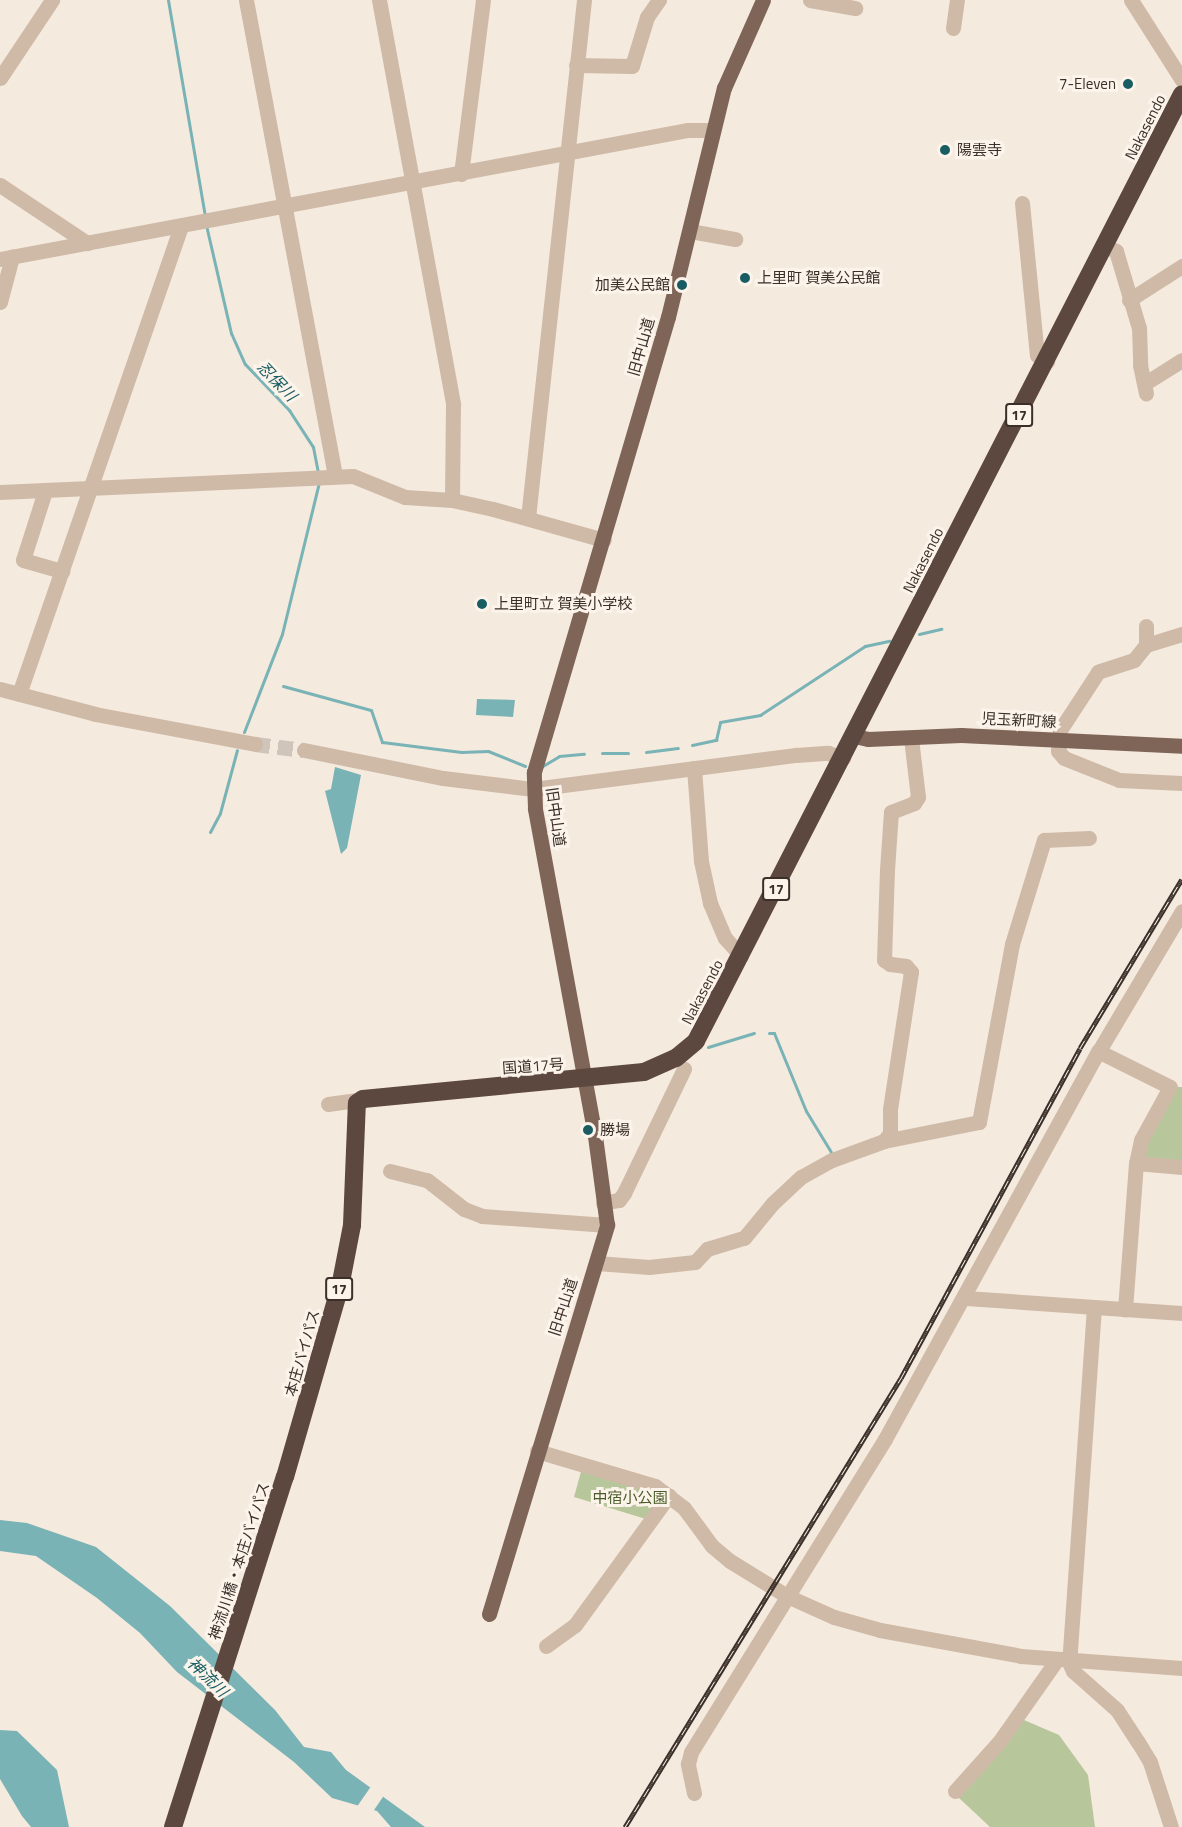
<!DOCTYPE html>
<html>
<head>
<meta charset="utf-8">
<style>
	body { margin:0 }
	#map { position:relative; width:1182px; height:1827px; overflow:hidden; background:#f5eade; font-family:"Titillium Web","Noto Sans JP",sans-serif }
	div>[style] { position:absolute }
	.green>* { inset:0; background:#b8c79b }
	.water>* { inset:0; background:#79b3b6 }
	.pier>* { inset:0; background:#f5eade }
	.stream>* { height:3px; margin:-1.5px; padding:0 1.5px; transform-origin:1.5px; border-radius:1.5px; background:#79b3b6 }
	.minor-tunnel>* { height:15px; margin-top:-7.5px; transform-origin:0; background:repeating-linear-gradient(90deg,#d0c5ba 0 15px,transparent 0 23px) }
	.minor>* { height:15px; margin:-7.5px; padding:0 7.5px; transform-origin:7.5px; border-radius:7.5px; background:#cfbaa8 }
	.major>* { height:15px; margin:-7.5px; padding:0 7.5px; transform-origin:7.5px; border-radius:7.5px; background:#7f6558 }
	.highway>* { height:18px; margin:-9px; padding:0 9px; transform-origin:9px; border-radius:9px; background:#5d483f }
	.rail>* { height:5px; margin-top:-2.5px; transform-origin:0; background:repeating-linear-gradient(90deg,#fcf4eb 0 9px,#3b2f29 0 18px); box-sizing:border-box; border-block:2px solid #3b2f29 }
	.dots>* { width:16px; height:16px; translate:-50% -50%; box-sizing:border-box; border:3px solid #fcf4eb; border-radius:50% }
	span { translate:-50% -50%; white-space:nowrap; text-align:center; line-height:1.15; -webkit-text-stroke:6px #fcf4eb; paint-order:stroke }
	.shield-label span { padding:2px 4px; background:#fcf4eb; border:2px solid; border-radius:4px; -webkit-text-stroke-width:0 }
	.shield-label { font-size:14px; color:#3b2f29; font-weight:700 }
	.poi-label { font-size:15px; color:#3b2f29 }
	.right { translate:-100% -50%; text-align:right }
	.left { translate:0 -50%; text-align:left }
	.street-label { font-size:15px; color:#3b2f29 }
	.park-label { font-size:15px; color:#4a5d29 }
	.water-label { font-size:16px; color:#195d62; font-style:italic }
</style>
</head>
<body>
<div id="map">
	<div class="green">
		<i style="clip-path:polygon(1170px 1087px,1182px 1087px,1182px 1167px,1136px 1163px)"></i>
		<i style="clip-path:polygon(582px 1468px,661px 1493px,649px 1520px,574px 1497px)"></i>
		<i style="clip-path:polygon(1017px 1717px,1059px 1735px,1088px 1775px,1095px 1827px,990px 1827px,959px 1798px,955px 1791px)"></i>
	</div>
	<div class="water">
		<i style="clip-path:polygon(477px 699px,515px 700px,513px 717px,476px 715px)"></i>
		<i style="clip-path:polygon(335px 767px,361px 775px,347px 848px,341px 854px,325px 791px,331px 789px)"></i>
		<i style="clip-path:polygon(0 1520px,27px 1523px,96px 1547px,170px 1606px,275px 1710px,304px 1747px,331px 1752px,346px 1770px,425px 1827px,391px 1827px,377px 1811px,332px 1798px,294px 1762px,177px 1672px,140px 1633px,97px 1598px,36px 1556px,0 1551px)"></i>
		<i style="clip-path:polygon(0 1730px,17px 1731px,57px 1770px,69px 1827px,31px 1827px,22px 1816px,0 1779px)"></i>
	</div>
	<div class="pier">
		<i style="clip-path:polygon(372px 1785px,385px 1794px,372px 1813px,356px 1808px)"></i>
	</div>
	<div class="stream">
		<i style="left:168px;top:0;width:219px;rotate:80.3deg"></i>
		<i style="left:206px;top:225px;width:111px;rotate:77deg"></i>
		<i style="left:231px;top:333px;width:34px;rotate:66deg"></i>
		<i style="left:245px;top:364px;width:64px;rotate:46.3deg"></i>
		<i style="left:289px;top:410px;width:44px;rotate:57deg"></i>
		<i style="left:313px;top:447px;width:25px;rotate:79deg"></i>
		<i style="left:919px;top:634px;width:23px;rotate:-13deg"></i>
		<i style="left:283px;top:686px;width:91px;rotate:15.3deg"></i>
		<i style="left:371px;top:710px;width:34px;rotate:71deg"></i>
		<i style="left:382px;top:742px;width:80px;rotate:7.2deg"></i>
		<i style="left:461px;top:752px;width:27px;rotate:-2deg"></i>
		<i style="left:488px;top:751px;width:40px;rotate:22deg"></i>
		<i style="left:244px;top:732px;width:105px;rotate:-68.8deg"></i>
		<i style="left:282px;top:634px;width:156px;rotate:-76.3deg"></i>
		<i style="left:692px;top:745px;width:25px;rotate:-12deg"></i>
		<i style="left:716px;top:740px;width:18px;rotate:-77deg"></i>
		<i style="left:720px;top:722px;width:41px;rotate:-9.9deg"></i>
		<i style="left:760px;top:715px;width:126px;rotate:-33.3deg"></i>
		<i style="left:865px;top:646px;width:25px;rotate:-12deg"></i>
		<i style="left:646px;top:752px;width:32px;rotate:-7deg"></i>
		<i style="left:602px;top:753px;width:26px"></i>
		<i style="left:541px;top:767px;width:21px;rotate:-31deg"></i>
		<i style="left:559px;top:756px;width:25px;rotate:-5deg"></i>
		<i style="left:210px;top:832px;width:21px;rotate:-62deg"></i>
		<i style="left:220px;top:813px;width:65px;rotate:-74.9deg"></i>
		<i style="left:769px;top:1033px;width:5px"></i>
		<i style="left:774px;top:1033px;width:84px;rotate:67.7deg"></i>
		<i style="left:806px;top:1111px;width:48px;rotate:58.6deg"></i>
		<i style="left:708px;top:1047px;width:48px;rotate:-16.9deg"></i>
	</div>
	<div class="minor-tunnel">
		<i style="left:255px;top:744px;width:49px;rotate:7deg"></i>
	</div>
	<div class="minor">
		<i style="left:246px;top:0;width:484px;rotate:79.4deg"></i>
		<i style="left:379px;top:0;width:411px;rotate:79.6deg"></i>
		<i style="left:453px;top:404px;width:96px;rotate:90.6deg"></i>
		<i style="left:810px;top:0;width:46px;rotate:10.1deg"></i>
		<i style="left:1131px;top:0;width:95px;rotate:57.5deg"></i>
		<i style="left:953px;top:28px;width:28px;rotate:-82deg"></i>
		<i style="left:576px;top:65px;width:56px;rotate:1deg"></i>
		<i style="left:632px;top:66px;width:51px;rotate:-73deg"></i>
		<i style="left:647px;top:17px;width:21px;rotate:-55deg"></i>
		<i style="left:0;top:78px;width:94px;rotate:-56.3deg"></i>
		<i style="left:461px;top:174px;width:175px;rotate:-82.8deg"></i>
		<i style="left:0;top:185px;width:105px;rotate:33.7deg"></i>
		<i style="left:1022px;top:203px;width:153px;rotate:84.4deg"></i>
		<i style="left:1037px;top:355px;width:12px;rotate:31deg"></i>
		<i style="left:690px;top:231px;width:46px;rotate:10.1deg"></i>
		<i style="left:1105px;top:246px;width:12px;rotate:24deg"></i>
		<i style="left:1116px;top:251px;width:80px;rotate:73.4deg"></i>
		<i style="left:1139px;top:328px;width:37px;rotate:88deg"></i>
		<i style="left:1140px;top:365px;width:29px;rotate:78deg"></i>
		<i style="left:0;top:259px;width:700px;rotate:-10.62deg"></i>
		<i style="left:688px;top:130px;width:25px"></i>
		<i style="left:1129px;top:300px;width:63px;rotate:-32.7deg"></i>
		<i style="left:0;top:302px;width:47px;rotate:-75.1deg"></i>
		<i style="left:1147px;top:382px;width:41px;rotate:-32.2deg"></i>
		<i style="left:45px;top:491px;width:72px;rotate:107.7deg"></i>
		<i style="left:23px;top:560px;width:41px;rotate:15.8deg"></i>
		<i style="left:0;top:492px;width:353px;rotate:-2.6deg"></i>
		<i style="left:353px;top:476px;width:56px;rotate:22deg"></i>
		<i style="left:405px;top:497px;width:47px;rotate:3.7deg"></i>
		<i style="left:452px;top:500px;width:42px;rotate:12.4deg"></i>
		<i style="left:493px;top:509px;width:115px;rotate:15.6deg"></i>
		<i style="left:528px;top:518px;width:521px;rotate:-83.83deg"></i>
		<i style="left:1146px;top:626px;width:19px;rotate:90deg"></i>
		<i style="left:1182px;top:634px;width:38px;rotate:163deg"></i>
		<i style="left:1146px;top:645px;width:19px;rotate:129deg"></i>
		<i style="left:1134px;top:660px;width:38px;rotate:162deg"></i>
		<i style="left:1098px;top:672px;width:69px;rotate:123.2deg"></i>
		<i style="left:1060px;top:730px;width:21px;rotate:95deg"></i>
		<i style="left:1058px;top:751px;width:9px;rotate:49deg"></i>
		<i style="left:1064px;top:758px;width:59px;rotate:21.8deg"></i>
		<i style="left:1119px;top:780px;width:63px;rotate:2.7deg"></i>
		<i style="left:0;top:689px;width:98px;rotate:14.7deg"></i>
		<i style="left:95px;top:714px;width:163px;rotate:10.6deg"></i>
		<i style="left:19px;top:694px;width:495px;rotate:-70.9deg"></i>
		<i style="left:304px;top:750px;width:142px;rotate:11.4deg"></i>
		<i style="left:443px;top:778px;width:91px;rotate:7deg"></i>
		<i style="left:533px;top:789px;width:265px;rotate:-7.4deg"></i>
		<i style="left:796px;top:755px;width:32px;rotate:-4deg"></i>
		<i style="left:828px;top:753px;width:16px;rotate:18deg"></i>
		<i style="left:694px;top:768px;width:93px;rotate:85.7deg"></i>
		<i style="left:701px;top:861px;width:43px;rotate:77.9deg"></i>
		<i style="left:710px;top:903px;width:38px;rotate:67deg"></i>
		<i style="left:725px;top:938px;width:24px;rotate:48deg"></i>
		<i style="left:1098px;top:1051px;width:80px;rotate:26.6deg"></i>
		<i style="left:1170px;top:1087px;width:60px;rotate:118.7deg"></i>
		<i style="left:1141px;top:1140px;width:24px;rotate:102deg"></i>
		<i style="left:1136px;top:1163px;width:147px;rotate:94.3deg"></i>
		<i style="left:328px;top:1104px;width:35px;rotate:-8deg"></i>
		<i style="left:884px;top:1141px;width:97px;rotate:-11.3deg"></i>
		<i style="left:979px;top:1122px;width:181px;rotate:-79.5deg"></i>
		<i style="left:1012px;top:944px;width:109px;rotate:-72.9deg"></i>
		<i style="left:1044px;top:840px;width:45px;rotate:-2.5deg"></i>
		<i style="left:1136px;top:1163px;width:46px;rotate:5deg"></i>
		<i style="left:390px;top:1171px;width:38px;rotate:14deg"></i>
		<i style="left:427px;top:1180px;width:47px;rotate:38.1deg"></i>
		<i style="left:464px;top:1209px;width:19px;rotate:21deg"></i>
		<i style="left:482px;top:1216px;width:125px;rotate:4.1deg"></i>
		<i style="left:603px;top:1203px;width:16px;rotate:-11deg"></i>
		<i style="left:619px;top:1200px;width:9px;rotate:-54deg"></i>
		<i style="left:624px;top:1193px;width:138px;rotate:-64.2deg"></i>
		<i style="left:597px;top:1263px;width:52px;rotate:4.4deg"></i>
		<i style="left:649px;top:1267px;width:46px;rotate:-6.2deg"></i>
		<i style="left:695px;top:1262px;width:18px;rotate:-47deg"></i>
		<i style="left:707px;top:1249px;width:39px;rotate:-17deg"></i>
		<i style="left:744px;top:1238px;width:45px;rotate:-50.4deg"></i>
		<i style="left:773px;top:1203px;width:38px;rotate:-43deg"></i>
		<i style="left:801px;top:1177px;width:35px;rotate:-29deg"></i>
		<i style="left:832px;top:1160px;width:55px;rotate:-20.1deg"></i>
		<i style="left:884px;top:1141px;width:10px;rotate:-53deg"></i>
		<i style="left:890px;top:1133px;width:24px;rotate:-90deg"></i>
		<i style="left:890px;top:1109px;width:139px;rotate:-81.3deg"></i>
		<i style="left:911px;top:972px;width:8px;rotate:-130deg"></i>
		<i style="left:906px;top:966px;width:16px;rotate:-173deg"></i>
		<i style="left:890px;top:964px;width:7px;rotate:-146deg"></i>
		<i style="left:884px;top:960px;width:90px;rotate:-88.1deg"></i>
		<i style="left:887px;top:870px;width:58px;rotate:-86.1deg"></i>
		<i style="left:891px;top:812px;width:25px;rotate:-21deg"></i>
		<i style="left:914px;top:803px;width:7px;rotate:-56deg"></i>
		<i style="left:918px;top:797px;width:59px;rotate:-96.8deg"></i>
		<i style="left:966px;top:1298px;width:217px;rotate:4deg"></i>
		<i style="left:1094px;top:1307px;width:356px;rotate:94deg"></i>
		<i style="left:1069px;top:1662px;width:10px;rotate:66deg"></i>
		<i style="left:1073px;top:1671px;width:59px;rotate:41.6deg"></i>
		<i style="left:1117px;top:1710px;width:38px;rotate:57deg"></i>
		<i style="left:1138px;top:1742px;width:23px;rotate:59deg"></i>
		<i style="left:1150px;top:1762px;width:68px;rotate:72.1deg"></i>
		<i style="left:537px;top:1451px;width:123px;rotate:16.5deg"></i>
		<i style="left:655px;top:1486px;width:36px;rotate:37deg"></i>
		<i style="left:684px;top:1508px;width:47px;rotate:53.6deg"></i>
		<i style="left:712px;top:1546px;width:23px;rotate:40deg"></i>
		<i style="left:730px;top:1561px;width:67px;rotate:31.6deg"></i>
		<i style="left:787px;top:1596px;width:51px;rotate:24.1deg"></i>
		<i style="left:834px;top:1617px;width:48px;rotate:15.8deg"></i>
		<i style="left:880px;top:1630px;width:143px;rotate:10.4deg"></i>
		<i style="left:1021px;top:1656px;width:161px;rotate:4.3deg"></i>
		<i style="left:546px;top:1646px;width:36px;rotate:-36deg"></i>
		<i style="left:575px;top:1625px;width:160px;rotate:-54.1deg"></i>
		<i style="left:955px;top:1791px;width:66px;rotate:-48.1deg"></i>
		<i style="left:999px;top:1742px;width:99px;rotate:-54.9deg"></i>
		<i style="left:694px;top:1793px;width:30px;rotate:-102deg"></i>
		<i style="left:688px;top:1764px;width:12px;rotate:-76deg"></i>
		<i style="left:691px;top:1752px;width:368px;rotate:-58.2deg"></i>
		<i style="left:885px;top:1439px;width:440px;rotate:-61.2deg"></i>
		<i style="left:1097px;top:1054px;width:166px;rotate:-59.3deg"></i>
	</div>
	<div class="major">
		<i style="left:854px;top:736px;width:14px;rotate:12deg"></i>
		<i style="left:868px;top:739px;width:93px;rotate:-2.5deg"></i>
		<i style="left:961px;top:735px;width:221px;rotate:2.8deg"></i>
		<i style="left:489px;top:1614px;width:407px;rotate:-73.1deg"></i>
		<i style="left:607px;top:1225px;width:90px;rotate:-97.7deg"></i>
		<i style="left:595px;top:1136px;width:333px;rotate:-100.4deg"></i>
		<i style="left:535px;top:808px;width:36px;rotate:-92deg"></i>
		<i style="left:534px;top:772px;width:474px;rotate:-73.6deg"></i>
		<i style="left:668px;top:317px;width:236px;rotate:-76.3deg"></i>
		<i style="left:724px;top:88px;width:96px;rotate:-66.1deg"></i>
	</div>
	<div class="highway">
		<i style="left:173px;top:1827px;width:367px;rotate:-72.3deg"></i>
		<i style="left:285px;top:1477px;width:198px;rotate:-73.9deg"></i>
		<i style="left:340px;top:1287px;width:63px;rotate:-79deg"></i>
		<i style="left:352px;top:1225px;width:122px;rotate:-87.7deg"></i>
		<i style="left:357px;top:1103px;width:7px;rotate:-34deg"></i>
		<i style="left:363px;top:1099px;width:282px;rotate:-5.5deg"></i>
		<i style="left:644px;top:1072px;width:35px;rotate:-24deg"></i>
		<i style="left:676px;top:1058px;width:26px;rotate:-40deg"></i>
		<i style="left:696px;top:1041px;width:1064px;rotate:-62.83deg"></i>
	</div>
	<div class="rail">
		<i style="left:625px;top:1827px;width:527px;rotate:-58.42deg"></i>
		<i style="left:901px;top:1378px;width:375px;rotate:-61.5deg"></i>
		<i style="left:1080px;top:1048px;width:197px;rotate:-58.9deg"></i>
	</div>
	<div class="dots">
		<i style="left:1128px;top:84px;background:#195d62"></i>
		<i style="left:945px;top:150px;background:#195d62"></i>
		<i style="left:745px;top:278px;background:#195d62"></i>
		<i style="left:682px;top:285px;background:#195d62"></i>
		<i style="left:482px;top:604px;background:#195d62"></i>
		<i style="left:588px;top:1130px;background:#195d62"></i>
	</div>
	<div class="shield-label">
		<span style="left:1019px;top:415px">17</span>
		<span style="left:776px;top:889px">17</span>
		<span style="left:339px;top:1289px">17</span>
	</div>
	<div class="poi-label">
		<span class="right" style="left:1116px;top:84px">7-Eleven</span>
		<span class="left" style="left:957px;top:150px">陽雲寺</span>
		<span class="left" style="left:757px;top:278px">上里町 賀美公民館</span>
		<span class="right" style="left:670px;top:285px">加美公民館</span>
		<span class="left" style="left:494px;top:604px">上里町立 賀美小学校</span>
		<span class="left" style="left:600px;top:1130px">勝場</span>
	</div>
	<div class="street-label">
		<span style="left:1145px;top:127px;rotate:-63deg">Nakasendo</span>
		<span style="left:641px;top:347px;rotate:-74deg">旧中山道</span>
		<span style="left:923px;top:560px;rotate:-63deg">Nakasendo</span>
		<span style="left:1019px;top:720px;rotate:3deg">児玉新町線</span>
		<span style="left:556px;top:817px;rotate:82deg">旧中山道</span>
		<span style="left:702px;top:992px;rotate:-62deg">Nakasendo</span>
		<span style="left:533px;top:1066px;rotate:-4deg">国道17号</span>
		<span style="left:563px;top:1307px;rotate:-72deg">旧中山道</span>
		<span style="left:302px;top:1353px;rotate:-74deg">本庄バイパス</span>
		<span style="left:239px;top:1561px;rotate:-72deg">神流川橋・本庄バイパス</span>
	</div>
	<div class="park-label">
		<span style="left:630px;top:1498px">中宿小公園</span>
	</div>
	<div class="water-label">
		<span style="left:277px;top:381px;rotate:46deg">忍保川</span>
		<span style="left:208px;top:1677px;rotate:44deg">神流川</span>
	</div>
</div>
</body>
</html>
